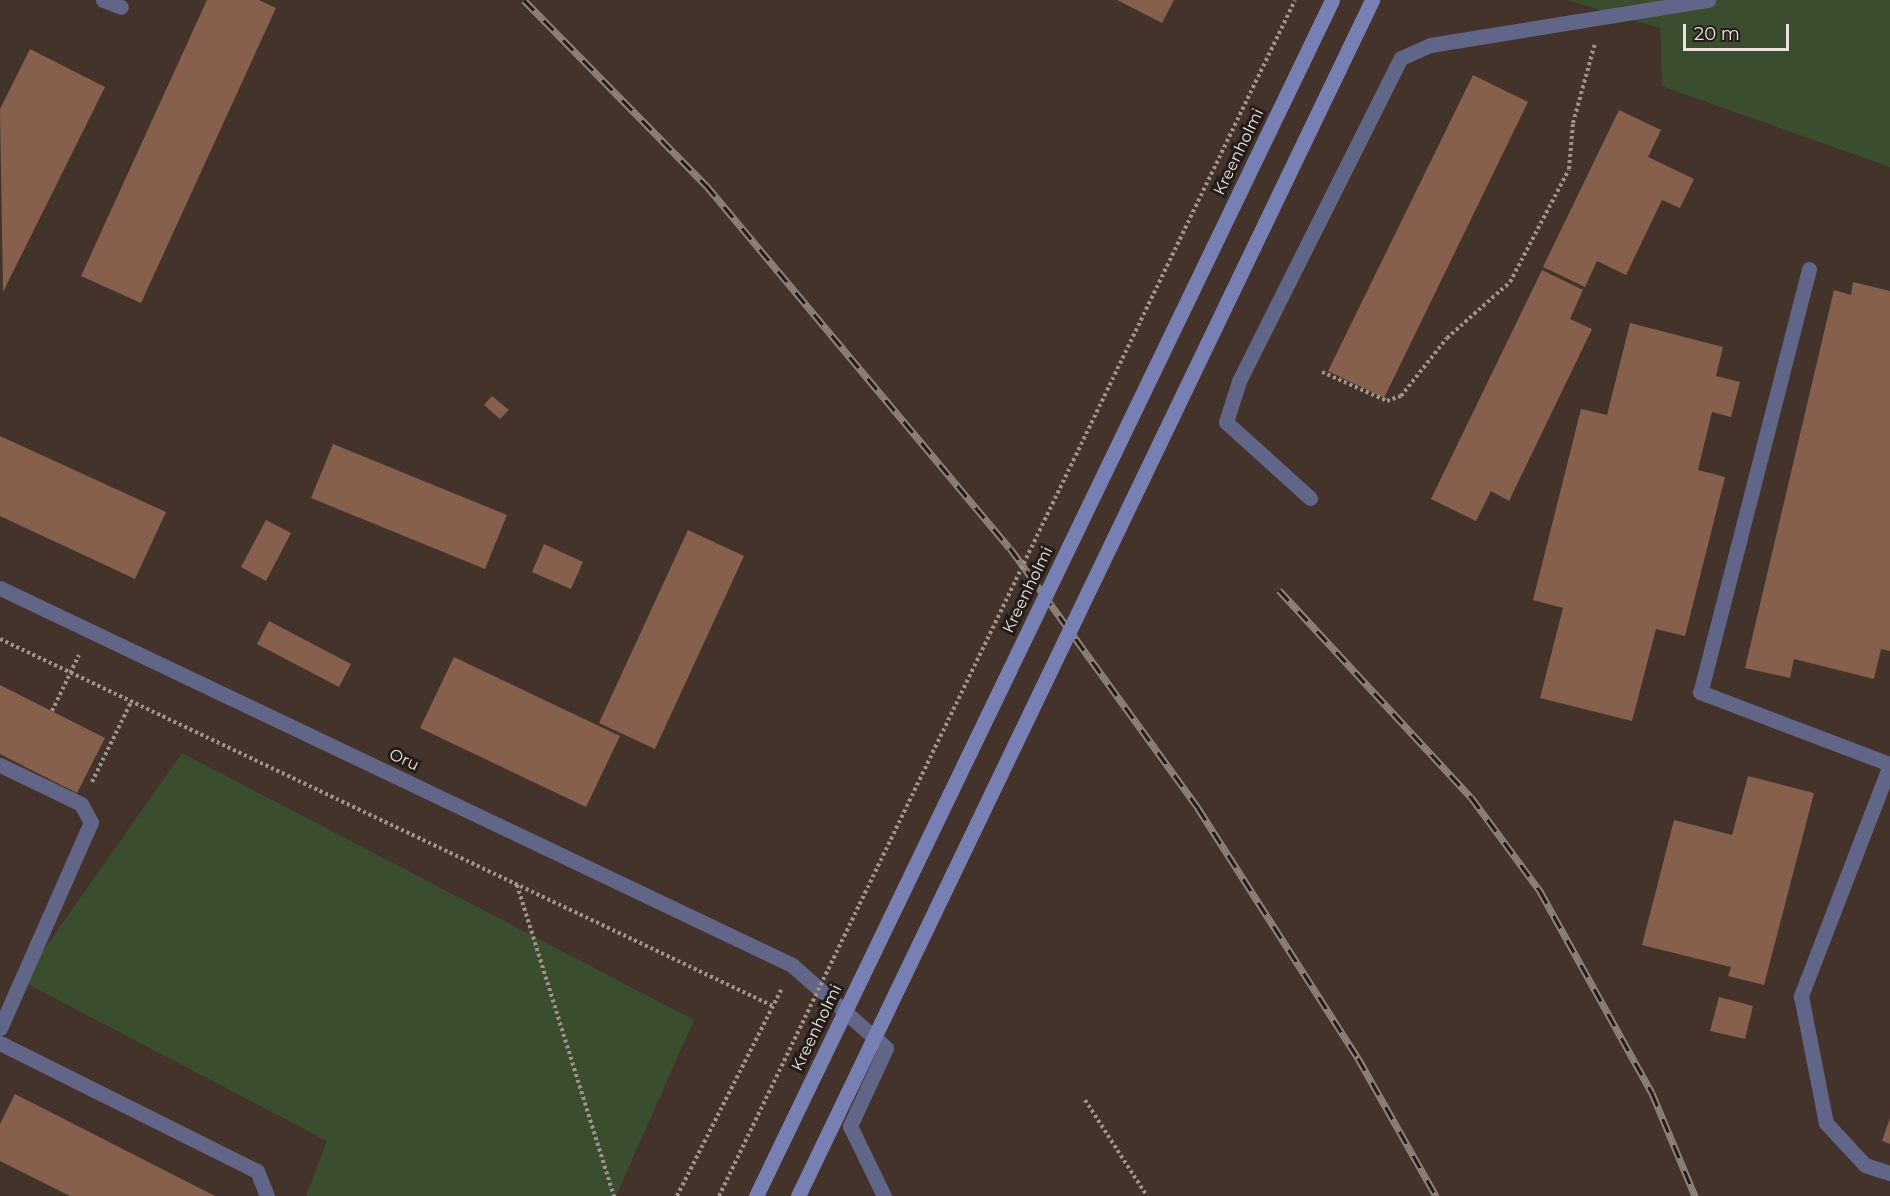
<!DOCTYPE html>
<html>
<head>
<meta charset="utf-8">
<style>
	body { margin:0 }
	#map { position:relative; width:1890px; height:1196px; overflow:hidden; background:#43332b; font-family:Montserrat,sans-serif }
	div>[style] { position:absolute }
	.green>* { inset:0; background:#3a4e2f }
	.building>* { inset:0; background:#865f4d }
	.path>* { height:4px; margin-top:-2px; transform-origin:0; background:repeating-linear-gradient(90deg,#9f938c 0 3px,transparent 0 6px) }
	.service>* { height:15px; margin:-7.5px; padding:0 7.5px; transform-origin:7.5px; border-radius:7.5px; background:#616587 }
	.minor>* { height:15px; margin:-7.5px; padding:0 7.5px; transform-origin:7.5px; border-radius:7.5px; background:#616587 }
	.rail>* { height:7px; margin-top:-3.5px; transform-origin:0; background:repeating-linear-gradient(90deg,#241c19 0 14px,#8f827b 0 28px); box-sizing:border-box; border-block:2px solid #8f827b }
	.path-bridge>* { height:4px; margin-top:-2px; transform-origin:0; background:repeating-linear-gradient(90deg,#9f938c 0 3px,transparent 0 6px) }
	.secondary-bridge>* { height:15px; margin:-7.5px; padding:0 7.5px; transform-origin:7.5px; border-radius:7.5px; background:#787fb3 }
	span { translate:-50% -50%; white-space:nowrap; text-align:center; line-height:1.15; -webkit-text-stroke:6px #241c19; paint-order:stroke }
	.street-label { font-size:16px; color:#ece2dd }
	.scale { position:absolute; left:1683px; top:24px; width:106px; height:27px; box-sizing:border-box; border:3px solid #ece2dd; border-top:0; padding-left:8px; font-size:18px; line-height:21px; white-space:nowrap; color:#ece2dd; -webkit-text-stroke:4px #241c19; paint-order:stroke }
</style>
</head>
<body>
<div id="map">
	<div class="green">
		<i style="clip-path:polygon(1567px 0,1890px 0,1890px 167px,1662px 86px,1660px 28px)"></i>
		<i style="clip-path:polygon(182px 753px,694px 1020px,616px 1196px,306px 1196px,327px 1141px,22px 981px)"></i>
	</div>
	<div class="building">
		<i style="clip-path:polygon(207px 0,259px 0,276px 8px,141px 303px,81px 276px)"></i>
		<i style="clip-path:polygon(1117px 0,1174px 0,1162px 23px)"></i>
		<i style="clip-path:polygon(30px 49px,105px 87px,3px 292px,0 109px)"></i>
		<i style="clip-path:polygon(1473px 75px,1528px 102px,1384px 398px,1328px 371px)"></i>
		<i style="clip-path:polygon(1619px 110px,1661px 130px,1648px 157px,1694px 179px,1680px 208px,1662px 200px,1626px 275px,1597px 261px,1585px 287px,1543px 267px)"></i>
		<i style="clip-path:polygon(1542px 270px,1583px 290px,1570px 319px,1592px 329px,1509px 501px,1491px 491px,1476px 521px,1431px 499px)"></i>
		<i style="clip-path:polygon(1853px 282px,1890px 291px,1890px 651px,1881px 649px,1874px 679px,1794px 659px,1790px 678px,1745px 668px,1834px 290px,1851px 295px)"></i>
		<i style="clip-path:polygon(1630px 323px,1723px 347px,1716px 376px,1740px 382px,1731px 417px,1712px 412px,1698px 470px,1725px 477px,1685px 636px,1656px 629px,1632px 721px,1540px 698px,1563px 608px,1533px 600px,1581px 409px,1607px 415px)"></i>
		<i style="clip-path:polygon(492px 396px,509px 410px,500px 419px,484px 405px)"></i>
		<i style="clip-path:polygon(0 436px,166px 512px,135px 579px,0 516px)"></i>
		<i style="clip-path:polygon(333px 444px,507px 515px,485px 569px,311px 498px)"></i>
		<i style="clip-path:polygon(266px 520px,291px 533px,266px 581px,241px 567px)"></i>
		<i style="clip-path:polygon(688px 530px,744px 556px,655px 749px,599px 723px)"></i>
		<i style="clip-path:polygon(544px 544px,583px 562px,571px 589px,532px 572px)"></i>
		<i style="clip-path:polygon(269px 621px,351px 664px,339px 687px,257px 644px)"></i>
		<i style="clip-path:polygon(454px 657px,620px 736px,586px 807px,420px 728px)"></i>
		<i style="clip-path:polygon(0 685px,105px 738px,77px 793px,0 754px)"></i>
		<i style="clip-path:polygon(1748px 776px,1814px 793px,1764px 985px,1728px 976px,1731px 967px,1642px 945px,1674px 820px,1732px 835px)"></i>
		<i style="clip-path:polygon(1719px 997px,1753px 1006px,1745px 1039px,1710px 1031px)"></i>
		<i style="clip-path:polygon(15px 1094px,215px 1196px,70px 1196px,0 1161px,0 1124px)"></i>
		<i style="clip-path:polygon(1890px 1118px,1890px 1144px,1882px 1141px)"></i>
	</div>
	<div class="path">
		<i style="left:1322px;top:372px;width:71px;rotate:24deg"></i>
		<i style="left:1387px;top:401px;width:15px;rotate:-20deg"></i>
		<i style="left:1401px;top:396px;width:74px;rotate:-51.6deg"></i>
		<i style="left:1447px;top:338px;width:84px;rotate:-41.6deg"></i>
		<i style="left:1510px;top:282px;width:127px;rotate:-62.4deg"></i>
		<i style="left:1569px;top:169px;width:46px;rotate:-85deg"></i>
		<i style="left:1573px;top:123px;width:83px;rotate:-74.6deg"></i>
		<i style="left:0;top:639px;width:856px;rotate:25.4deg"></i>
		<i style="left:52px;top:711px;width:62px;rotate:-64.3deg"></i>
		<i style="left:92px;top:782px;width:89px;rotate:-64deg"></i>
		<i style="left:517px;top:885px;width:326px;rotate:72.7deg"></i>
		<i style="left:1085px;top:1100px;width:114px;rotate:57.1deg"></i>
		<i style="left:677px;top:1196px;width:231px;rotate:-63.2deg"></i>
	</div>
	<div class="service">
		<i style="left:103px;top:0;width:19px;rotate:21deg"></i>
		<i style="left:1809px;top:269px;width:437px;rotate:104.4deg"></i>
		<i style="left:1700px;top:692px;width:203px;rotate:20.8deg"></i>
		<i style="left:1310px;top:498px;width:113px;rotate:-137.9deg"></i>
		<i style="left:1226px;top:422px;width:43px;rotate:-72.4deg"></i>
		<i style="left:1239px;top:381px;width:361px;rotate:-63.4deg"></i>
		<i style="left:1401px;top:58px;width:32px;rotate:-24deg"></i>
		<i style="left:1430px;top:45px;width:282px;rotate:-9.2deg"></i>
		<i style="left:0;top:765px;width:90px;rotate:25.7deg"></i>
		<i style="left:81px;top:804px;width:21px;rotate:61deg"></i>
		<i style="left:91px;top:822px;width:225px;rotate:113.8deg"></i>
		<i style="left:1890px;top:765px;width:248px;rotate:111.1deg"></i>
		<i style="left:1801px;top:996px;width:129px;rotate:78.9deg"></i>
		<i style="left:1826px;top:1123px;width:57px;rotate:47.1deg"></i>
		<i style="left:1865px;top:1165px;width:26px;rotate:18deg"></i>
		<i style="left:792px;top:965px;width:125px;rotate:41.4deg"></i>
		<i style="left:886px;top:1048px;width:86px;rotate:114.8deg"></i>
		<i style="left:850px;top:1126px;width:78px;rotate:64.1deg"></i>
		<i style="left:0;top:1043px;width:287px;rotate:26.5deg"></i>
		<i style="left:257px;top:1171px;width:27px;rotate:68deg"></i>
	</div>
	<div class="minor">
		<i style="left:0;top:588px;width:877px;rotate:25.45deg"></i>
	</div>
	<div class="rail">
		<i style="left:524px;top:0;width:260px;rotate:45.5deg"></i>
		<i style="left:706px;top:185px;width:473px;rotate:50.1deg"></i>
		<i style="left:1010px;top:548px;width:321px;rotate:54.1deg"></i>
		<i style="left:1198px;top:808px;width:297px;rotate:57.4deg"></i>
		<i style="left:1358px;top:1058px;width:159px;rotate:60.5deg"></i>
		<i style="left:1279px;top:590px;width:282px;rotate:47.2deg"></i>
		<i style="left:1471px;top:797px;width:117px;rotate:53.7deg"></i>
		<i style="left:1540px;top:891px;width:231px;rotate:61deg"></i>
		<i style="left:1652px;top:1093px;width:112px;rotate:67.3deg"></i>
	</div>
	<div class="path-bridge">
		<i style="left:719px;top:1196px;width:1327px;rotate:-64.28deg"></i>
	</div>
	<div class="secondary-bridge">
		<i style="left:756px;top:1196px;width:1327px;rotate:-64.28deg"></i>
		<i style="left:798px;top:1196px;width:1327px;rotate:-64.36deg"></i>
	</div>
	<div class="street-label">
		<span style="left:1239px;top:152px;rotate:-64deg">Kreenholmi</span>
		<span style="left:1028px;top:590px;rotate:-64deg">Kreenholmi</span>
		<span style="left:404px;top:760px;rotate:25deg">Oru</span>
		<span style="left:817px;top:1028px;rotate:-64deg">Kreenholmi</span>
	</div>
	<div class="scale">20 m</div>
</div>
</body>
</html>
